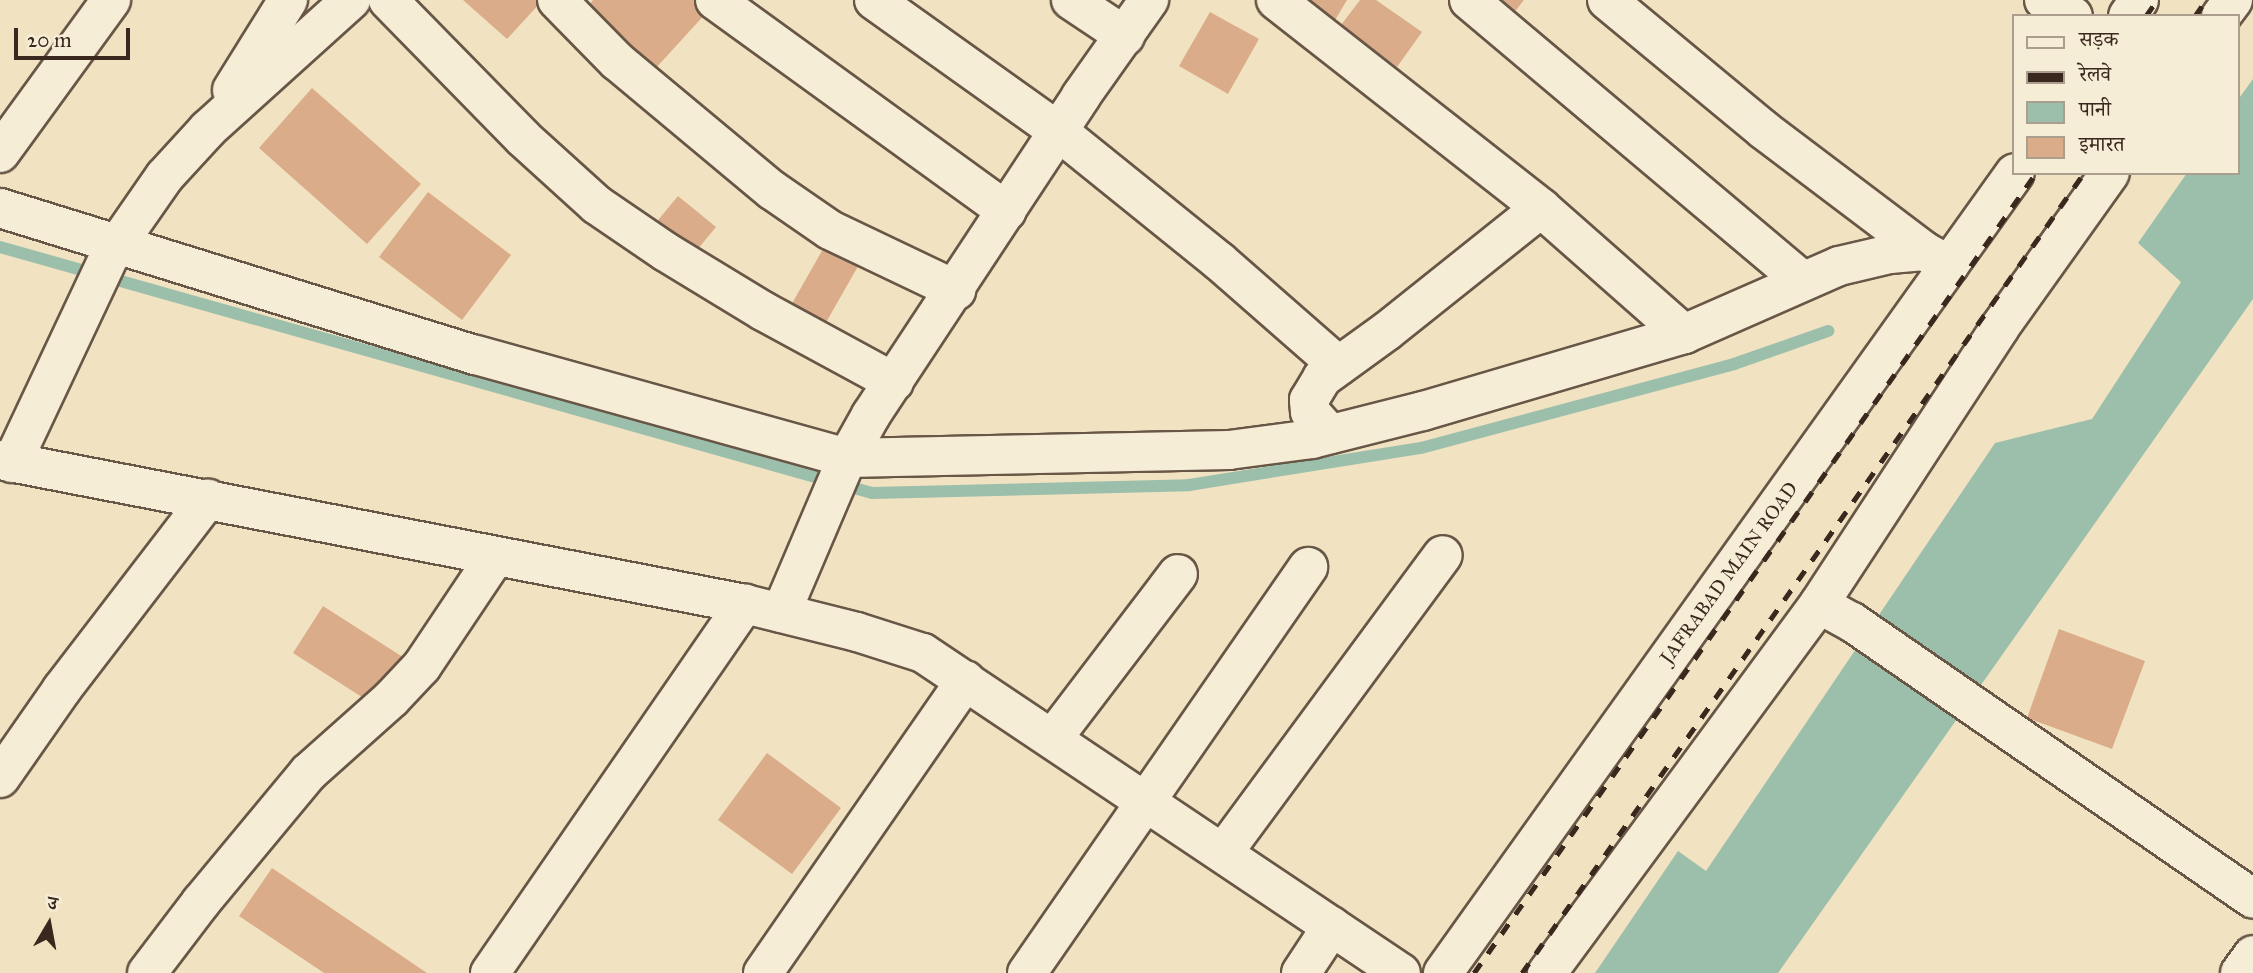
<!DOCTYPE html>
<html>
<head>
<meta charset="utf-8">
<style>
	body { margin:0 }
	#map { position:relative; width:2253px; height:973px; overflow:hidden; background:#f1e3c1; font-family:"IM FELL Great Primer","Noto Serif Devanagari",serif }
	div>[style] { position:absolute }
	.water>* { inset:0; background:#9cbfac }
	.stream>* { height:12px; margin:-6px; padding:0 6px; transform-origin:6px; border-radius:6px; background:#9cbfac }
	.building>* { inset:0; background:#dbac8a }
	.roads { filter:drop-shadow(2px 0 #685646) drop-shadow(-2px 0 #685646) drop-shadow(0 2px #685646) drop-shadow(0 -2px #685646) }
	.minor>* { height:38px; margin:-19px; padding:0 19px; transform-origin:19px; border-radius:19px; background:#f6edd7 }
	.tertiary>* { height:38px; margin:-19px; padding:0 19px; transform-origin:19px; border-radius:19px; background:#f6edd7 }
	.secondary>* { height:38px; margin:-19px; padding:0 19px; transform-origin:19px; border-radius:19px; background:#f6edd7 }
	.rail>* { height:5px; margin-top:-2.5px; transform-origin:0; background:repeating-linear-gradient(90deg,#3a271d 0 12px,transparent 0 24px) }
	span { translate:-50% -50%; white-space:nowrap; text-align:center; line-height:1.15; -webkit-text-stroke:5px #f6edd7; paint-order:stroke }
	.street-label { font-size:19px; color:#3a271d }
	.legend { position:absolute; left:2012px; top:14px; width:228px; height:161px; box-sizing:border-box; background:#f6edd7; border:2px solid #ab9e8d; margin:0; padding:9px 12px; list-style:none; font-size:21px; color:#3a271d }
	.legend li { display:flex; align-items:center; gap:14px; height:35px }
	.legend b { width:35px; border:2px solid #ab9e8d }
	.north { position:absolute; left:14px; top:889px; width:70px; height:70px; -webkit-text-stroke:5px #f6edd7; paint-order:stroke; rotate:10deg; font-size:19px; font-weight:700; line-height:28px; text-align:center; color:#3a271d }
	.north::after { content:''; display:block; margin:auto; width:24px; height:32px; background:#3a271d; clip-path:polygon(50% 0,100% 100%,50% 72%,0 100%) }
	.scale { position:absolute; left:14px; top:28px; width:116px; height:32px; box-sizing:border-box; border:4px solid #3a271d; border-top:0; padding-left:9px; font-size:21px; line-height:24px; white-space:nowrap; color:#3a271d; -webkit-text-stroke:5px #f6edd7; paint-order:stroke }
</style>
</head>
<body>
<div id="map">
	<div class="water">
		<i style="clip-path:polygon(2253px 79px,2253px 299px,1778px 973px,1595px 973px,1678px 851px,1706px 871px,1995px 443px,2092px 419px,2181px 282px,2138px 243px,2187px 173px,2237px 173px,2237px 101px)"></i>
	</div>
	<div class="stream">
		<i style="left:0;top:247px;width:906px;rotate:15.75deg"></i>
		<i style="left:872px;top:493px;width:317px;rotate:-1.4deg"></i>
		<i style="left:1189px;top:485px;width:235px;rotate:-9.1deg"></i>
		<i style="left:1421px;top:448px;width:324px;rotate:-15deg"></i>
		<i style="left:1734px;top:364px;width:100px;rotate:-19.3deg"></i>
	</div>
	<div class="building">
		<i style="clip-path:polygon(463px 0,538px 0,541px 2px,507px 39px)"></i>
		<i style="clip-path:polygon(593px 0,695px 0,708px 11px,655px 69px,586px 9px)"></i>
		<i style="clip-path:polygon(1300px 0,1347px 0,1331px 27px)"></i>
		<i style="clip-path:polygon(1360px 0,1376px 0,1422px 32px,1397px 67px,1341px 25px)"></i>
		<i style="clip-path:polygon(1481px 0,1524px 0,1506px 23px)"></i>
		<i style="clip-path:polygon(1210px 12px,1259px 39px,1228px 94px,1179px 66px)"></i>
		<i style="clip-path:polygon(312px 88px,421px 184px,367px 244px,259px 148px)"></i>
		<i style="clip-path:polygon(428px 192px,511px 255px,462px 320px,379px 257px)"></i>
		<i style="clip-path:polygon(678px 196px,716px 227px,692px 256px,654px 225px)"></i>
		<i style="clip-path:polygon(831px 235px,865px 254px,820px 333px,786px 314px)"></i>
		<i style="clip-path:polygon(323px 606px,409px 661px,379px 708px,293px 653px)"></i>
		<i style="clip-path:polygon(2059px 629px,2145px 661px,2112px 749px,2027px 718px)"></i>
		<i style="clip-path:polygon(767px 753px,841px 808px,792px 874px,718px 820px)"></i>
		<i style="clip-path:polygon(272px 868px,427px 973px,324px 973px,239px 916px)"></i>
	</div>
	<div class="roads">
		<div class="minor">
			<i style="left:388px;top:0;width:193px;rotate:45.6deg"></i>
			<i style="left:523px;top:138px;width:100px;rotate:42.2deg"></i>
			<i style="left:597px;top:205px;width:83px;rotate:34.3deg"></i>
			<i style="left:666px;top:252px;width:114px;rotate:31.3deg"></i>
			<i style="left:763px;top:311px;width:149px;rotate:28.5deg"></i>
			<i style="left:557px;top:0;width:86px;rotate:45.5deg"></i>
			<i style="left:617px;top:61px;width:202px;rotate:39.8deg"></i>
			<i style="left:772px;top:190px;width:70px;rotate:34.6deg"></i>
			<i style="left:830px;top:230px;width:140px;rotate:25.5deg"></i>
			<i style="left:715px;top:0;width:360px;rotate:35.9deg"></i>
			<i style="left:874px;top:0;width:227px;rotate:35.5deg"></i>
			<i style="left:1059px;top:132px;width:206px;rotate:38.9deg"></i>
			<i style="left:1219px;top:261px;width:159px;rotate:41.2deg"></i>
			<i style="left:1071px;top:0;width:65px;rotate:33.7deg"></i>
			<i style="left:1276px;top:0;width:337px;rotate:38.1deg"></i>
			<i style="left:1541px;top:208px;width:191px;rotate:41.4deg"></i>
			<i style="left:1469px;top:0;width:434px;rotate:40.1deg"></i>
			<i style="left:1607px;top:0;width:204px;rotate:39.6deg"></i>
			<i style="left:1764px;top:130px;width:201px;rotate:37.1deg"></i>
			<i style="left:2044px;top:0;width:33px;rotate:29deg"></i>
			<i style="left:232px;top:90px;width:106px;rotate:-58.1deg"></i>
			<i style="left:0;top:153px;width:189px;rotate:-54deg"></i>
			<i style="left:1330px;top:434px;width:30px;rotate:-132deg"></i>
			<i style="left:1310px;top:412px;width:12px;rotate:-95deg"></i>
			<i style="left:1309px;top:400px;width:26px;rotate:-59deg"></i>
			<i style="left:1322px;top:378px;width:80px;rotate:-35.9deg"></i>
			<i style="left:1387px;top:331px;width:197px;rotate:-38.6deg"></i>
			<i style="left:0;top:460px;width:759px;rotate:10.94deg"></i>
			<i style="left:745px;top:604px;width:115px;rotate:14deg"></i>
			<i style="left:857px;top:632px;width:69px;rotate:17.7deg"></i>
			<i style="left:923px;top:653px;width:575px;rotate:33.8deg"></i>
			<i style="left:12px;top:463px;width:230px;rotate:-64.8deg"></i>
			<i style="left:110px;top:255px;width:96px;rotate:-55.2deg"></i>
			<i style="left:165px;top:176px;width:64px;rotate:-47.5deg"></i>
			<i style="left:208px;top:129px;width:193px;rotate:-42.1deg"></i>
			<i style="left:1819px;top:604px;width:38px;rotate:29deg"></i>
			<i style="left:1852px;top:622px;width:487px;rotate:34.6deg"></i>
			<i style="left:781px;top:613px;width:168px;rotate:-66.9deg"></i>
			<i style="left:847px;top:458px;width:49px;rotate:-60.8deg"></i>
			<i style="left:871px;top:415px;width:382px;rotate:-56.6deg"></i>
			<i style="left:1081px;top:96px;width:118px;rotate:-54.7deg"></i>
			<i style="left:1053px;top:738px;width:206px;rotate:-52.7deg"></i>
			<i style="left:0;top:778px;width:108px;rotate:-55.1deg"></i>
			<i style="left:62px;top:689px;width:240px;rotate:-52.5deg"></i>
			<i style="left:1223px;top:853px;width:370px;rotate:-53.6deg"></i>
			<i style="left:147px;top:973px;width:89px;rotate:-52.7deg"></i>
			<i style="left:201px;top:902px;width:168px;rotate:-50.3deg"></i>
			<i style="left:308px;top:773px;width:111px;rotate:-41.7deg"></i>
			<i style="left:391px;top:699px;width:45px;rotate:-46.8deg"></i>
			<i style="left:422px;top:666px;width:131px;rotate:-56.2deg"></i>
			<i style="left:490px;top:973px;width:449px;rotate:-55.4deg"></i>
			<i style="left:763px;top:973px;width:356px;rotate:-55.3deg"></i>
			<i style="left:1027px;top:973px;width:494px;rotate:-55.3deg"></i>
			<i style="left:1301px;top:973px;width:56px;rotate:-56.6deg"></i>
			<i style="left:2240px;top:973px;width:22px;rotate:-54deg"></i>
		</div>
		<div class="tertiary">
			<i style="left:0;top:208px;width:498px;rotate:17.2deg"></i>
			<i style="left:476px;top:355px;width:385px;rotate:15.5deg"></i>
			<i style="left:847px;top:458px;width:382px;rotate:-1.2deg"></i>
			<i style="left:1229px;top:450px;width:84px;rotate:-7.5deg"></i>
			<i style="left:1312px;top:439px;width:114px;rotate:-14.2deg"></i>
			<i style="left:1423px;top:411px;width:272px;rotate:-16.4deg"></i>
			<i style="left:1684px;top:334px;width:169px;rotate:-23.7deg"></i>
			<i style="left:1839px;top:266px;width:52px;rotate:-13.2deg"></i>
			<i style="left:1890px;top:254px;width:34px;rotate:-5deg"></i>
			<i style="left:1924px;top:251px;width:29px;rotate:29deg"></i>
		</div>
		<div class="secondary">
			<i style="left:2128px;top:16px;width:19px;rotate:-55deg"></i>
			<i style="left:2221px;top:16px;width:20px;rotate:-53deg"></i>
			<i style="left:1443px;top:973px;width:983px;rotate:-54.44deg"></i>
			<i style="left:1547px;top:973px;width:458px;rotate:-53.6deg"></i>
			<i style="left:1819px;top:604px;width:331px;rotate:-56.8deg"></i>
			<i style="left:2000px;top:327px;width:189px;rotate:-54.5deg"></i>
		</div>
	</div>
	<div class="rail">
		<i style="left:2146px;top:16px;width:19px;rotate:-55deg"></i>
		<i style="left:2195px;top:16px;width:19px;rotate:-55deg"></i>
		<i style="left:1474px;top:973px;width:978px;rotate:-54.91deg"></i>
		<i style="left:1522px;top:973px;width:978px;rotate:-54.91deg"></i>
	</div>
	<div class="street-label">
		<span style="left:1729px;top:573px;rotate:-54deg">JAFRABAD MAIN ROAD</span>
	</div>
	<ul class="legend">
	<li><b style="height:9px;background:#f6edd7"></b>सड़क</li>
	<li><b style="height:9px;background:#3a271d"></b>रेलवे</li>
	<li><b style="height:19px;background:#9cbfac"></b>पानी</li>
	<li><b style="height:19px;background:#dbac8a"></b>इमारत</li>
	</ul>
	<div class="north">उ</div>
	<div class="scale">20 m</div>
</div>
</body>
</html>
